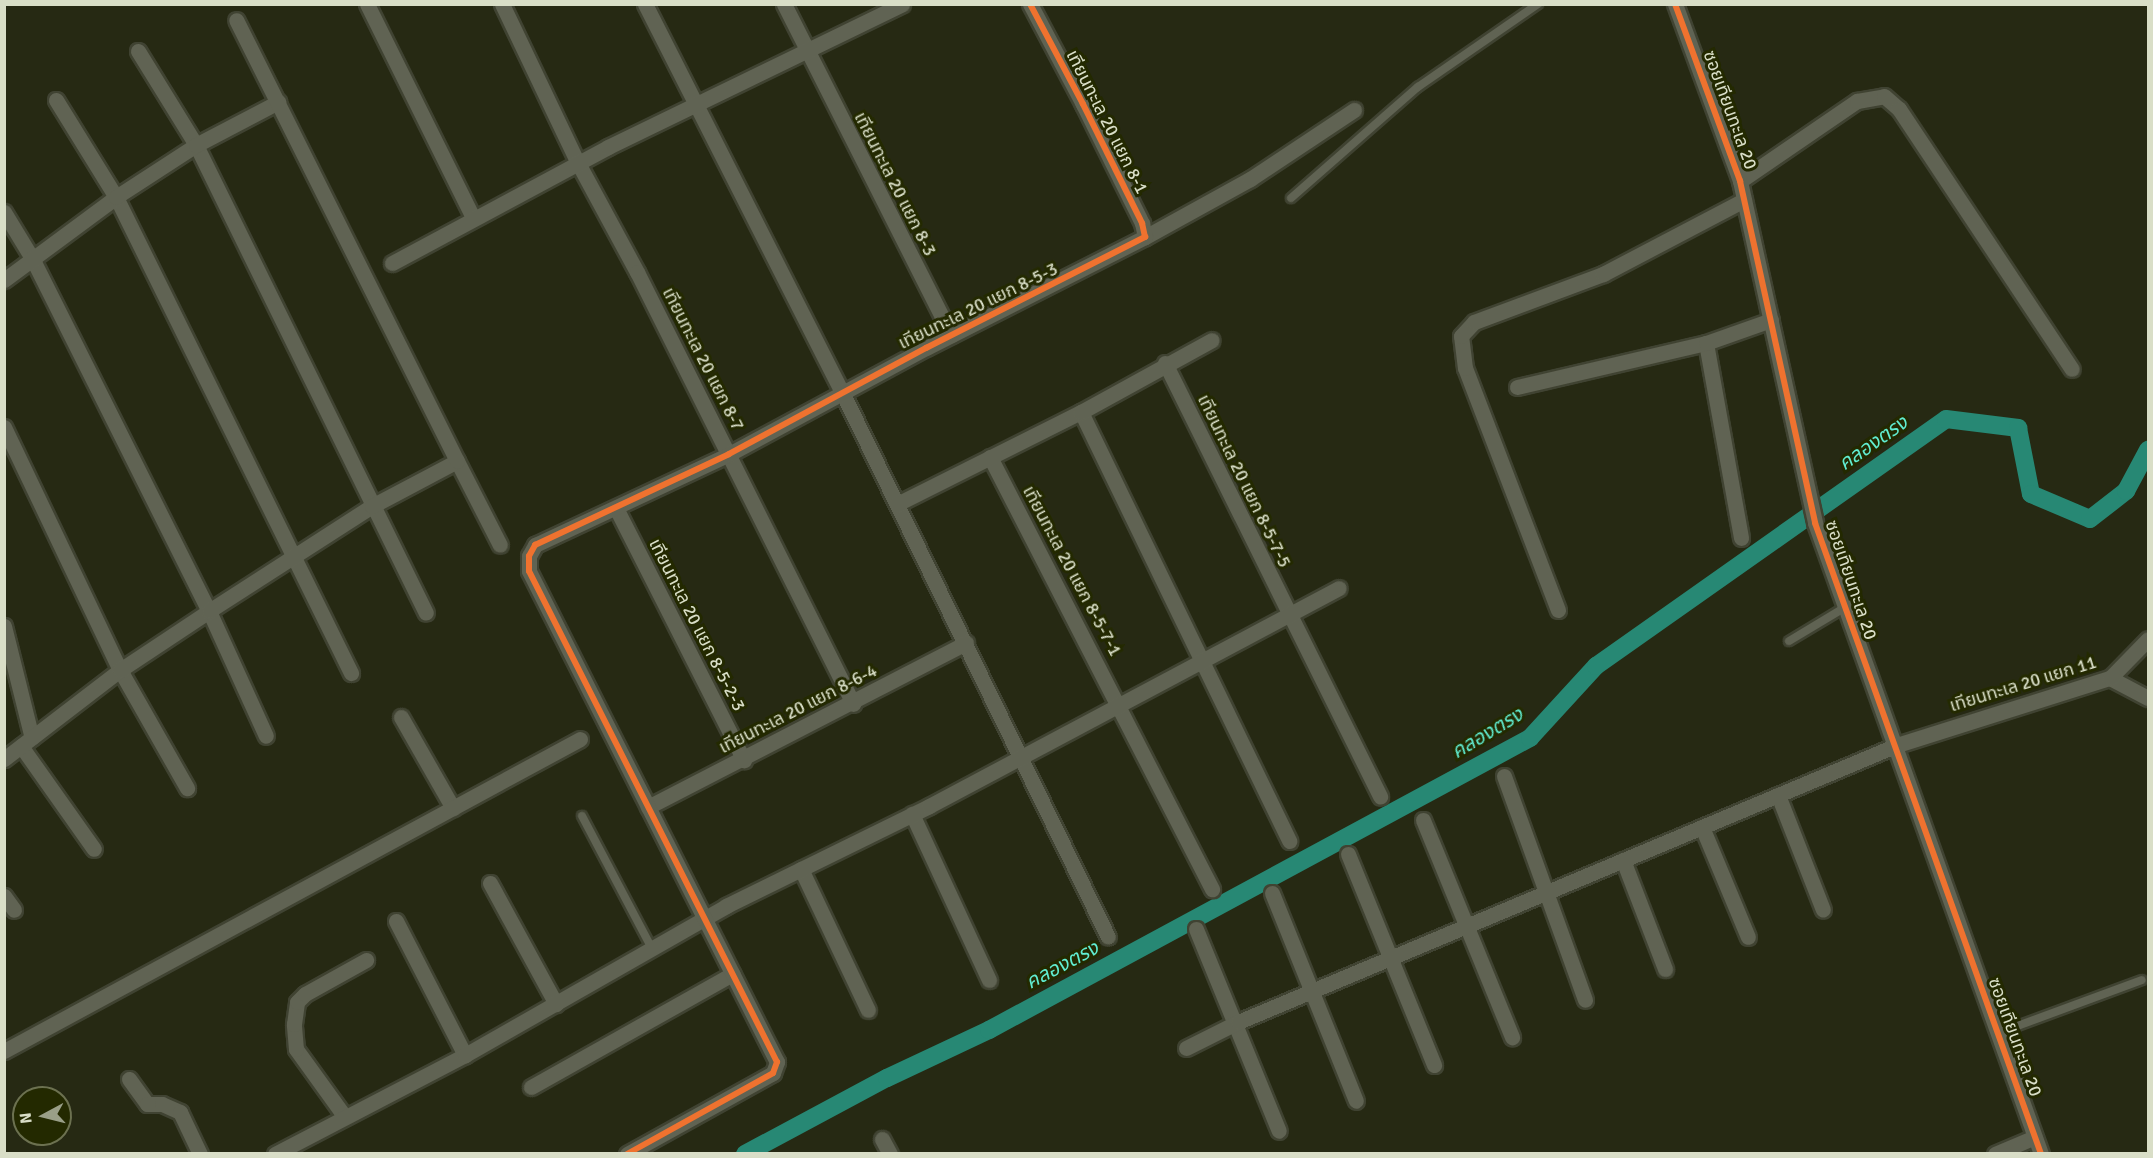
<!DOCTYPE html>
<html>
<head>
<meta charset="utf-8">
<style>
	body { margin:0 }
	#map { position:relative; width:2153px; height:1158px; overflow:hidden; background:#262913; font-family:Signika,"Noto Sans Thai",sans-serif }
	div>[style] { position:absolute }
	.canal>* { height:18px; margin:-9px; padding:0 9px; transform-origin:9px; border-radius:9px; background:#278874 }
	.roads { filter:drop-shadow(2px 0 #404332) drop-shadow(-2px 0 #404332) drop-shadow(0 2px #404332) drop-shadow(0 -2px #404332) }
	.service>* { height:8px; margin:-4px; padding:0 4px; transform-origin:4px; border-radius:4px; background:#606353 }
	.minor>* { height:15px; margin:-7.5px; padding:0 7.5px; transform-origin:7.5px; border-radius:7.5px; background:#606353 }
	.cycleway>* { height:6px; margin:-3px; padding:0 3px; transform-origin:3px; border-radius:3px; background:#ef722f }
	span { translate:-50% -50%; white-space:nowrap; text-align:center; line-height:1.15; -webkit-text-stroke:6px #232900; paint-order:stroke }
	.street-label { font-size:18px; color:#d9dec7 }
	.water-label { font-size:20px; color:#61edd1; font-style:italic }
	.frame { position:absolute; inset:0; border:6px solid #d9dec7; pointer-events:none }
	.north { position:absolute; left:12px; top:1086px; width:60px; height:60px; box-sizing:border-box; background:#232900; border:2px solid #6c7150; border-radius:50%; rotate:263deg; font-size:16px; font-weight:700; line-height:24px; text-align:center; color:#d9dec7 }
	.north::after { content:''; display:block; margin:auto; width:21px; height:27px; background:#9a9f88; clip-path:polygon(50% 0,100% 100%,50% 72%,0 100%) }
</style>
</head>
<body>
<div id="map">
	<div class="canal">
		<i style="left:745px;top:1154px;width:161px;rotate:-28.2deg"></i>
		<i style="left:887px;top:1078px;width:113px;rotate:-25.2deg"></i>
		<i style="left:989px;top:1030px;width:615px;rotate:-28.36deg"></i>
		<i style="left:1530px;top:738px;width:98px;rotate:-47.5deg"></i>
		<i style="left:1596px;top:666px;width:428px;rotate:-35.2deg"></i>
		<i style="left:1946px;top:419px;width:73px;rotate:7.1deg"></i>
		<i style="left:2018px;top:428px;width:67px;rotate:78.9deg"></i>
		<i style="left:2031px;top:494px;width:64px;rotate:23deg"></i>
		<i style="left:2090px;top:519px;width:46px;rotate:-37.9deg"></i>
		<i style="left:2126px;top:491px;width:47px;rotate:-61.8deg"></i>
	</div>
	<div class="roads">
		<div class="service">
			<i style="left:1291px;top:198px;width:169px;rotate:-41.2deg"></i>
			<i style="left:1418px;top:87px;width:146px;rotate:-34.7deg"></i>
			<i style="left:1789px;top:641px;width:64px;rotate:-31deg"></i>
			<i style="left:582px;top:816px;width:150px;rotate:62.2deg"></i>
			<i style="left:1998px;top:1033px;width:153px;rotate:-20.2deg"></i>
		</div>
		<div class="minor">
			<i style="left:367px;top:4px;width:239px;rotate:63.6deg"></i>
			<i style="left:502px;top:4px;width:176px;rotate:64.5deg"></i>
			<i style="left:578px;top:163px;width:124px;rotate:61.6deg"></i>
			<i style="left:637px;top:272px;width:483px;rotate:63.4deg"></i>
			<i style="left:645px;top:4px;width:435px;rotate:63.1deg"></i>
			<i style="left:842px;top:392px;width:606px;rotate:63.98deg"></i>
			<i style="left:784px;top:4px;width:371px;rotate:63.2deg"></i>
			<i style="left:1675px;top:4px;width:189px;rotate:69.8deg"></i>
			<i style="left:1740px;top:181px;width:350px;rotate:77.6deg"></i>
			<i style="left:1815px;top:523px;width:670px;rotate:70.29deg"></i>
			<i style="left:138px;top:51px;width:110px;rotate:58.3deg"></i>
			<i style="left:196px;top:145px;width:521px;rotate:63.83deg"></i>
			<i style="left:56px;top:100px;width:114px;rotate:58.3deg"></i>
			<i style="left:116px;top:197px;width:531px;rotate:63.72deg"></i>
			<i style="left:1740px;top:181px;width:142px;rotate:-34.4deg"></i>
			<i style="left:1857px;top:101px;width:27px;rotate:-10deg"></i>
			<i style="left:1884px;top:96px;width:20px;rotate:41deg"></i>
			<i style="left:1899px;top:109px;width:312px;rotate:56.4deg"></i>
			<i style="left:4px;top:212px;width:54px;rotate:58.7deg"></i>
			<i style="left:32px;top:258px;width:395px;rotate:63.4deg"></i>
			<i style="left:209px;top:611px;width:137px;rotate:65.5deg"></i>
			<i style="left:1145px;top:237px;width:120px;rotate:-28.9deg"></i>
			<i style="left:1250px;top:179px;width:125px;rotate:-33.6deg"></i>
			<i style="left:392px;top:263px;width:245px;rotate:-28.2deg"></i>
			<i style="left:608px;top:147px;width:327px;rotate:-25.9deg"></i>
			<i style="left:4px;top:280px;width:139px;rotate:-36.5deg"></i>
			<i style="left:116px;top:197px;width:95px;rotate:-33deg"></i>
			<i style="left:196px;top:145px;width:93px;rotate:-27.7deg"></i>
			<i style="left:1706px;top:343px;width:198px;rotate:79.8deg"></i>
			<i style="left:1165px;top:363px;width:484px;rotate:63.6deg"></i>
			<i style="left:1517px;top:387px;width:194px;rotate:-13.1deg"></i>
			<i style="left:1706px;top:343px;width:69px;rotate:-19.5deg"></i>
			<i style="left:1081px;top:412px;width:477px;rotate:64.1deg"></i>
			<i style="left:4px;top:427px;width:269px;rotate:64.5deg"></i>
			<i style="left:120px;top:670px;width:136px;rotate:60.4deg"></i>
			<i style="left:990px;top:457px;width:486px;rotate:62.8deg"></i>
			<i style="left:457px;top:461px;width:94px;rotate:62.9deg"></i>
			<i style="left:897px;top:504px;width:206px;rotate:-26.6deg"></i>
			<i style="left:1081px;top:412px;width:149px;rotate:-28.8deg"></i>
			<i style="left:616px;top:508px;width:283px;rotate:63.1deg"></i>
			<i style="left:1558px;top:610px;width:259px;rotate:-111deg"></i>
			<i style="left:1465px;top:368px;width:32px;rotate:-97deg"></i>
			<i style="left:1461px;top:336px;width:19px;rotate:-47deg"></i>
			<i style="left:1474px;top:322px;width:138px;rotate:-20.4deg"></i>
			<i style="left:1603px;top:274px;width:159px;rotate:-27.7deg"></i>
			<i style="left:4px;top:626px;width:115px;rotate:76deg"></i>
			<i style="left:2110px;top:678px;width:43px;rotate:27.8deg"></i>
			<i style="left:401px;top:717px;width:105px;rotate:60.3deg"></i>
			<i style="left:21px;top:746px;width:126px;rotate:54.7deg"></i>
			<i style="left:4px;top:759px;width:146px;rotate:-37.5deg"></i>
			<i style="left:120px;top:670px;width:107px;rotate:-33.5deg"></i>
			<i style="left:209px;top:611px;width:194px;rotate:-32.8deg"></i>
			<i style="left:372px;top:506px;width:96px;rotate:-27.9deg"></i>
			<i style="left:457px;top:461px;width:493px;rotate:-116.6deg"></i>
			<i style="left:1504px;top:776px;width:238px;rotate:70.1deg"></i>
			<i style="left:1778px;top:795px;width:123px;rotate:68.6deg"></i>
			<i style="left:648px;top:807px;width:358px;rotate:-27.3deg"></i>
			<i style="left:912px;top:814px;width:183px;rotate:65.1deg"></i>
			<i style="left:1423px;top:820px;width:235px;rotate:67.7deg"></i>
			<i style="left:1702px;top:827px;width:119px;rotate:67.3deg"></i>
			<i style="left:1348px;top:854px;width:228px;rotate:67.8deg"></i>
			<i style="left:1623px;top:860px;width:117px;rotate:68.9deg"></i>
			<i style="left:801px;top:869px;width:156px;rotate:64.6deg"></i>
			<i style="left:490px;top:883px;width:138px;rotate:61.4deg"></i>
			<i style="left:1272px;top:893px;width:224px;rotate:68deg"></i>
			<i style="left:4px;top:896px;width:17px;rotate:54deg"></i>
			<i style="left:396px;top:921px;width:151px;rotate:62.8deg"></i>
			<i style="left:1196px;top:929px;width:218px;rotate:67.7deg"></i>
			<i style="left:1186px;top:1048px;width:58px;rotate:-26.6deg"></i>
			<i style="left:1238px;top:1022px;width:715px;rotate:-22.8deg"></i>
			<i style="left:1897px;top:745px;width:223px;rotate:-17.5deg"></i>
			<i style="left:2110px;top:678px;width:54px;rotate:-45.7deg"></i>
			<i style="left:4px;top:1051px;width:655px;rotate:-28.44deg"></i>
			<i style="left:129px;top:1079px;width:31px;rotate:54deg"></i>
			<i style="left:147px;top:1104px;width:15px"></i>
			<i style="left:162px;top:1104px;width:20px;rotate:24deg"></i>
			<i style="left:180px;top:1112px;width:47px;rotate:64.5deg"></i>
			<i style="left:531px;top:1087px;width:231px;rotate:-29.3deg"></i>
			<i style="left:345px;top:1117px;width:84px;rotate:-125.8deg"></i>
			<i style="left:296px;top:1049px;width:25px;rotate:-95deg"></i>
			<i style="left:294px;top:1024px;width:22px;rotate:-82deg"></i>
			<i style="left:297px;top:1002px;width:11px;rotate:-45deg"></i>
			<i style="left:305px;top:994px;width:70px;rotate:-29.1deg"></i>
			<i style="left:882px;top:1139px;width:17px;rotate:62deg"></i>
			<i style="left:275px;top:1154px;width:214px;rotate:-27.5deg"></i>
			<i style="left:465px;top:1055px;width:301px;rotate:-29.7deg"></i>
			<i style="left:726px;top:906px;width:226px;rotate:-26.2deg"></i>
			<i style="left:929px;top:806px;width:464px;rotate:-28deg"></i>
			<i style="left:627px;top:1154px;width:167px;rotate:-29deg"></i>
			<i style="left:773px;top:1073px;width:12px;rotate:-70deg"></i>
			<i style="left:777px;top:1062px;width:550px;rotate:-116.8deg"></i>
			<i style="left:529px;top:571px;width:15px;rotate:-90deg"></i>
			<i style="left:529px;top:556px;width:13px;rotate:-61deg"></i>
			<i style="left:535px;top:545px;width:214px;rotate:-25.1deg"></i>
			<i style="left:729px;top:454px;width:224px;rotate:-28.3deg"></i>
			<i style="left:926px;top:348px;width:246px;rotate:-26.9deg"></i>
			<i style="left:1145px;top:237px;width:14px;rotate:-102deg"></i>
			<i style="left:1142px;top:223px;width:133px;rotate:-116.4deg"></i>
			<i style="left:1083px;top:104px;width:113px;rotate:-117.9deg"></i>
			<i style="left:1995px;top:1154px;width:43px;rotate:-23deg"></i>
		</div>
	</div>
	<div class="cycleway">
		<i style="left:1675px;top:4px;width:189px;rotate:69.8deg"></i>
		<i style="left:1740px;top:181px;width:350px;rotate:77.6deg"></i>
		<i style="left:1815px;top:523px;width:670px;rotate:70.29deg"></i>
		<i style="left:627px;top:1154px;width:167px;rotate:-29deg"></i>
		<i style="left:773px;top:1073px;width:12px;rotate:-70deg"></i>
		<i style="left:777px;top:1062px;width:550px;rotate:-116.8deg"></i>
		<i style="left:529px;top:571px;width:15px;rotate:-90deg"></i>
		<i style="left:529px;top:556px;width:13px;rotate:-61deg"></i>
		<i style="left:535px;top:545px;width:214px;rotate:-25.1deg"></i>
		<i style="left:729px;top:454px;width:224px;rotate:-28.3deg"></i>
		<i style="left:926px;top:348px;width:246px;rotate:-26.9deg"></i>
		<i style="left:1145px;top:237px;width:14px;rotate:-102deg"></i>
		<i style="left:1142px;top:223px;width:133px;rotate:-116.4deg"></i>
		<i style="left:1083px;top:104px;width:113px;rotate:-117.9deg"></i>
	</div>
	<div class="street-label">
		<span style="left:1730px;top:110px;rotate:70deg">ซอยเทียนทะเล 20</span>
		<span style="left:1107px;top:122px;rotate:63deg">เทียนทะเล 20 แยก 8-1</span>
		<span style="left:895px;top:184px;rotate:63deg">เทียนทะเล 20 แยก 8-3</span>
		<span style="left:978px;top:306px;rotate:-26deg">เทียนทะเล 20 แยก 8-5-3</span>
		<span style="left:703px;top:359px;rotate:63deg">เทียนทะเล 20 แยก 8-7</span>
		<span style="left:1244px;top:481px;rotate:64deg">เทียนทะเล 20 แยก 8-5-7-5</span>
		<span style="left:1072px;top:571px;rotate:62deg">เทียนทะเล 20 แยก 8-5-7-1</span>
		<span style="left:1851px;top:580px;rotate:71deg">ซอยเทียนทะเล 20</span>
		<span style="left:697px;top:625px;rotate:63deg">เทียนทะเล 20 แยก 8-5-2-3</span>
		<span style="left:2023px;top:684px;rotate:-17deg">เทียนทะเล 20 แยก 11</span>
		<span style="left:798px;top:709px;rotate:-27deg">เทียนทะเล 20 แยก 8-6-4</span>
		<span style="left:2015px;top:1037px;rotate:70deg">ซอยเทียนทะเล 20</span>
	</div>
	<div class="water-label">
		<span style="left:1873px;top:443px;rotate:-35deg">คลองตรง</span>
		<span style="left:1487px;top:733px;rotate:-31deg">คลองตรง</span>
		<span style="left:1062px;top:965px;rotate:-28deg">คลองตรง</span>
	</div>
	<div class="frame"></div>
	<div class="north">N</div>
</div>
</body>
</html>
